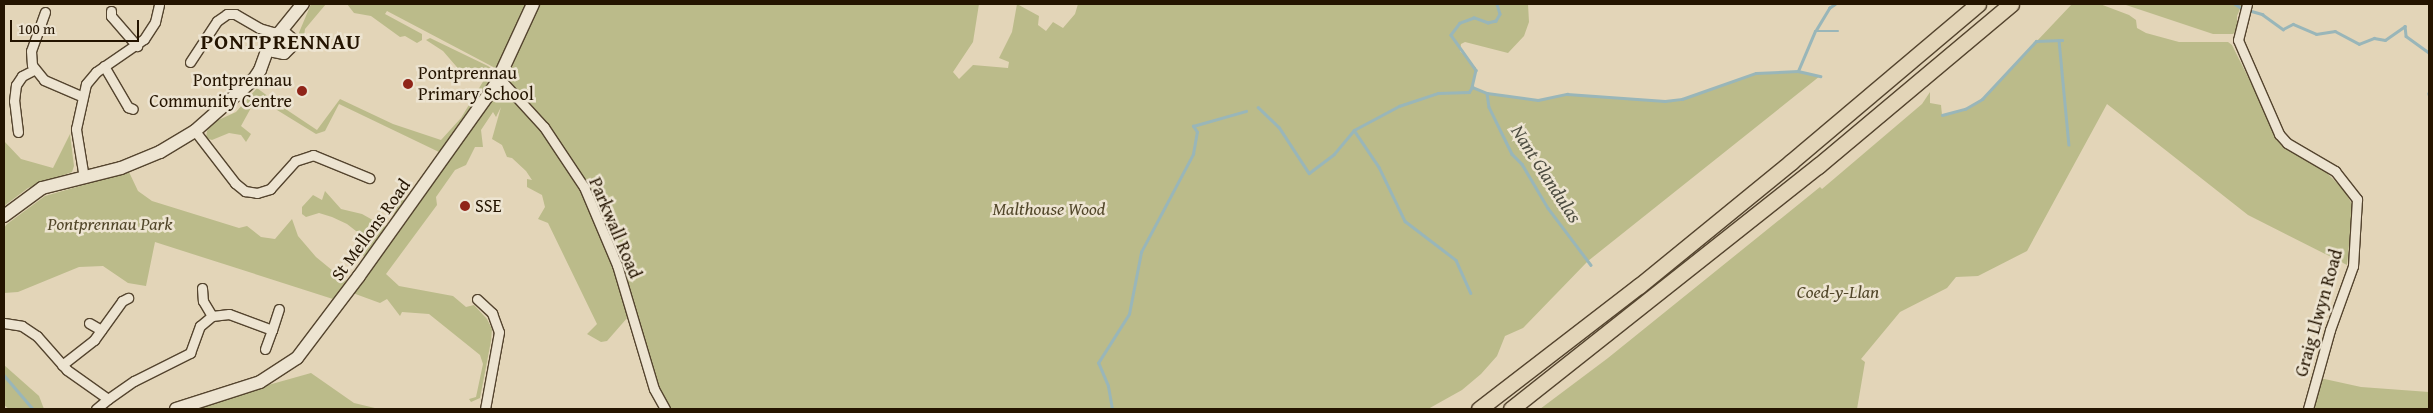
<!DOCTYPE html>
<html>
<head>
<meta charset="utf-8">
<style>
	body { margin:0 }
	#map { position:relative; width:2433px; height:413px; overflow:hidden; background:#e3d5b8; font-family:"Gentium Book Plus",serif }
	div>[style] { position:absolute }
	.green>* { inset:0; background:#bbbb8a }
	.stream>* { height:2.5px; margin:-1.25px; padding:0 1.25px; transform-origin:1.25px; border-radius:1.25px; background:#99b6b9 }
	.roads { filter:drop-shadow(1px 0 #54442e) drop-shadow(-1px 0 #54442e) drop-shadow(0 1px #54442e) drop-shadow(0 -1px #54442e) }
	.street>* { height:9px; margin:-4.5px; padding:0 4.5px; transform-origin:4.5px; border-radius:4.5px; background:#ede4d1 }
	.secondary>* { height:12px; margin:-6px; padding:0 6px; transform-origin:6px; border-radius:6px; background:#ede4d1 }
	.highway>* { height:15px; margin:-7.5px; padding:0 7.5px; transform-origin:7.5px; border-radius:7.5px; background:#e3d5b8 }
	.dots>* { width:14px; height:14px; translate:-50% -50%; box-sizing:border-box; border:2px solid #ede4d1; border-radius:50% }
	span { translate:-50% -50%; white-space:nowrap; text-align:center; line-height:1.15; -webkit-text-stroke:5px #ede4d1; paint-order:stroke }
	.poi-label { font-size:18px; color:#241400 }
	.left { translate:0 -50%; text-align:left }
	.right { translate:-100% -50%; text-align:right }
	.park-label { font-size:18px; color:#514629; font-style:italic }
	.street-label { font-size:18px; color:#241400 }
	.water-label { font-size:19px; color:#4d4d41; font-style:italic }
	.district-label { font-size:22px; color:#241400; font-weight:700; letter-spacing:1px }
	.frame { position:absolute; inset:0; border:5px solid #241400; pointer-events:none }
	.scale { position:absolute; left:10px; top:20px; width:129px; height:22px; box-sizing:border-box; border:2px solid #241400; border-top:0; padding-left:6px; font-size:15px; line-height:18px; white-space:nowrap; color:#241400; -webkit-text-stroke:4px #ede4d1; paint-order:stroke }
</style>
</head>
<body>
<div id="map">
	<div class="green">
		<i style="clip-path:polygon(311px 4px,326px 4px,305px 29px,304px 36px,310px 46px,306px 49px,298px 35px)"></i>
		<i style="clip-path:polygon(347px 4px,529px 4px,497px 69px,387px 11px,385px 14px,422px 34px,422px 40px,417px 43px,405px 36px,400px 37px,371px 16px,354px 13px)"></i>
		<i style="clip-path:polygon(536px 4px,979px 4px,973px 42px,953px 72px,959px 79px,973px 65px,1008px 68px,1009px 62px,999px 58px,1012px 32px,1017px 4px,1039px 16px,1038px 25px,1046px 31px,1053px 22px,1063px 28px,1075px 14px,1078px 4px,1528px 4px,1529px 22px,1524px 36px,1508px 53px,1465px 42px,1461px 44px,1460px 51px,1476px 68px,1472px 87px,1487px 93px,1538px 100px,1567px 94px,1665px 101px,1682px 99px,1756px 73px,1798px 71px,1820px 76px,1588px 261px,1523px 328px,1505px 336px,1497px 356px,1481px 374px,1462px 390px,1428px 409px,670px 409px,659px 392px,617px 258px,585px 180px,540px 116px,535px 120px,583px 196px,615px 273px,628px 317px,607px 341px,601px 342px,587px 334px,597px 324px,548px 223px,538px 219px,545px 207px,542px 195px,527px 187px,527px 179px,532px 180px,526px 171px,512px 158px,507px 157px,502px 145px,492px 139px,501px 107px,496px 117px,493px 112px,481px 130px,483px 147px,475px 147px,466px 165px,455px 170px,436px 197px,437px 205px,386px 274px,399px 286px,453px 296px,466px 307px,474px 305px,487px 319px,492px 329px,491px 341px,480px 398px,471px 402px,469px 399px,476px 397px,483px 364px,480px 355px,429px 314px,402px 312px,400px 316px,387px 299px,380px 303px,350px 292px,365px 259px,361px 251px,367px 243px,365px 238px,347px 224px,332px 217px,319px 213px,306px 217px,302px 214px,302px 207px,313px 195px,322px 200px,325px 191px,341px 209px,362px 214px,387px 228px,400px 201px,410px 198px,412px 191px,420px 185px,440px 156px,439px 152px,339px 104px,325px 131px,316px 134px,277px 110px,263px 97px,252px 106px,241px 126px,251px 134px,246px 142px,241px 135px,229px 133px,212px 140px,206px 138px,207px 131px,214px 122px,236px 112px,257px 88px,273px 100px,278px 97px,284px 108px,317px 130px,340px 99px,393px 124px,441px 140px,461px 118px,484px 80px,476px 74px,462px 73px,443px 51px,426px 40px,430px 38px,488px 66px,496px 72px,500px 90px,506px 83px)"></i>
		<i style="clip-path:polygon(2072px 4px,2100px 4px,2129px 15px,2136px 20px,2137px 28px,2146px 33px,2179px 42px,2228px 42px,2232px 45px,2282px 145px,2326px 172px,2344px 190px,2353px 206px,2347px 265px,2248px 215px,2107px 104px,2027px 251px,1978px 276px,1956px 277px,1947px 288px,1900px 312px,1861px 359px,1865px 362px,1857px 409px,1540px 409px,1608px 358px,1820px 187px,1822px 189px,1922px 104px,1930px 92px,1930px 103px,1941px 105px,1942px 115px,1965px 109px,1982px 99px)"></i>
		<i style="clip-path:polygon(2123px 4px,2242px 4px,2237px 16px,2237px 30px,2233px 34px,2213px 34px)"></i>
		<i style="clip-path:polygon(70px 134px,74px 166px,72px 172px,28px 188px,4px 206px,4px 141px,21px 159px,53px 168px)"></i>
		<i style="clip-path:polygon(129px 172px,138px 191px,152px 201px,239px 228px,247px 226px,261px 237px,275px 239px,292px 219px,298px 236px,316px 257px,344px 280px,352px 282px,336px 300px,155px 242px,146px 286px,128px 283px,103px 266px,79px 267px,18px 292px,4px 293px,4px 228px,7px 224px,45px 196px)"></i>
		<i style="clip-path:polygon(4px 365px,39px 396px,44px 409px,9px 409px,4px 405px)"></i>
		<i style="clip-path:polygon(311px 373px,354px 403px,379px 409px,183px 409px)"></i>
		<i style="clip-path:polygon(2320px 378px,2361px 387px,2429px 392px,2429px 409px,2311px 409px)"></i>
	</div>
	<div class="stream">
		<i style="left:1497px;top:4px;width:10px;rotate:73deg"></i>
		<i style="left:1500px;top:14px;width:8px;rotate:120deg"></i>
		<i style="left:1496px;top:21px;width:8px;rotate:166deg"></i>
		<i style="left:1488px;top:23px;width:15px;rotate:-160deg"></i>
		<i style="left:1474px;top:18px;width:15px;rotate:160deg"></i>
		<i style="left:1460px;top:23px;width:15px;rotate:127deg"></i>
		<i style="left:1451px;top:35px;width:43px;rotate:54.5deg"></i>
		<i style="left:1476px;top:70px;width:17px;rotate:103deg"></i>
		<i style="left:1472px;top:87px;width:16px;rotate:22deg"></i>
		<i style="left:1487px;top:93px;width:51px;rotate:7.8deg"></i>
		<i style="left:1538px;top:100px;width:30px;rotate:-12deg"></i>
		<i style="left:1567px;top:94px;width:98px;rotate:4.1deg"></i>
		<i style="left:1665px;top:101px;width:17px;rotate:-7deg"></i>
		<i style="left:1682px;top:99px;width:78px;rotate:-19.4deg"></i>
		<i style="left:1756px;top:73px;width:42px;rotate:-2.7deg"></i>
		<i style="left:1798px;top:71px;width:23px;rotate:13deg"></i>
		<i style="left:2235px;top:4px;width:9px;rotate:32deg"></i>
		<i style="left:2248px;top:10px;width:15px;rotate:16deg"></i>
		<i style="left:2262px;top:14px;width:26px;rotate:36deg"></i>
		<i style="left:2283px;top:29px;width:11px;rotate:-27deg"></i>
		<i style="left:2293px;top:24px;width:25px;rotate:23deg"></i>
		<i style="left:2316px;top:34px;width:19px;rotate:-9deg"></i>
		<i style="left:2335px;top:31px;width:27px;rotate:28deg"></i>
		<i style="left:2359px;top:44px;width:16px;rotate:-22deg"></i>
		<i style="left:2374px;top:38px;width:11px;rotate:10deg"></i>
		<i style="left:2385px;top:40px;width:24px;rotate:-35deg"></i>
		<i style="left:2405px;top:26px;width:10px;rotate:84deg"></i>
		<i style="left:2406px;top:36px;width:29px;rotate:36deg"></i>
		<i style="left:1816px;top:30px;width:26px;rotate:-59deg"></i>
		<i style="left:1829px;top:8px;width:7px;rotate:-34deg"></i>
		<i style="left:2059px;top:40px;width:105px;rotate:84.6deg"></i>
		<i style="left:1798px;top:71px;width:43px;rotate:-67deg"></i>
		<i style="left:1815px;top:31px;width:23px"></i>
		<i style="left:1487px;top:93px;width:14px;rotate:82deg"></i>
		<i style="left:1489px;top:107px;width:52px;rotate:63.9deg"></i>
		<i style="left:1512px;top:154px;width:14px;rotate:45deg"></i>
		<i style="left:1522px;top:164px;width:51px;rotate:59.4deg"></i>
		<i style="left:1548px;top:208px;width:71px;rotate:53deg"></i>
		<i style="left:2429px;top:93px;width:1px;rotate:90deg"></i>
		<i style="left:1258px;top:107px;width:29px;rotate:44deg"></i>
		<i style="left:1279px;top:127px;width:55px;rotate:56.9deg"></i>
		<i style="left:1309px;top:173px;width:31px;rotate:-37deg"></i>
		<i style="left:1334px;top:154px;width:31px;rotate:-50deg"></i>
		<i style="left:1354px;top:130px;width:51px;rotate:-28.1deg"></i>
		<i style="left:1399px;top:106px;width:41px;rotate:-18.4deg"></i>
		<i style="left:1438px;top:93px;width:31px;rotate:-2deg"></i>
		<i style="left:1469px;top:92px;width:6px;rotate:-59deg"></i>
		<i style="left:1942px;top:115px;width:24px;rotate:-15deg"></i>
		<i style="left:1965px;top:109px;width:20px;rotate:-30deg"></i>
		<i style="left:1982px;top:99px;width:79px;rotate:-47deg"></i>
		<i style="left:2036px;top:41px;width:26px;rotate:-2deg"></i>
		<i style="left:1354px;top:130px;width:45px;rotate:56deg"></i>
		<i style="left:1379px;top:167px;width:60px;rotate:64.3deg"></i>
		<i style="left:1405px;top:221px;width:64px;rotate:37.4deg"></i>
		<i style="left:1456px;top:260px;width:36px;rotate:66deg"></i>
		<i style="left:4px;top:375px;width:45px;rotate:49.5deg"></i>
		<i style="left:1112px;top:409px;width:23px;rotate:-100deg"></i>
		<i style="left:1108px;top:386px;width:25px;rotate:-113deg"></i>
		<i style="left:1098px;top:363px;width:58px;rotate:-57.7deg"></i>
		<i style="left:1129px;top:314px;width:63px;rotate:-79deg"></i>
		<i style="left:1141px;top:252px;width:111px;rotate:-62deg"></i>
		<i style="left:1193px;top:154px;width:22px;rotate:-80deg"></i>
		<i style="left:1197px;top:132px;width:7px;rotate:-124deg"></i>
		<i style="left:1193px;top:126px;width:55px;rotate:-15.8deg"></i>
	</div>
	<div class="roads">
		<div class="street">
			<i style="left:2247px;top:4px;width:37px;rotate:104deg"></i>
			<i style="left:2238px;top:40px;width:103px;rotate:66.4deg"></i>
			<i style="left:2279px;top:134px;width:12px;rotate:48deg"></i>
			<i style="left:2287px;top:143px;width:56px;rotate:30.3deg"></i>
			<i style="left:2335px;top:171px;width:36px;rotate:52deg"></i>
			<i style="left:2357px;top:199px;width:67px;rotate:93.4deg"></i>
			<i style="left:2353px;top:266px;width:68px;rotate:109.8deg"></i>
			<i style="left:2330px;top:330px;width:82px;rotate:105.6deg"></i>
			<i style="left:111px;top:11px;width:5px;rotate:90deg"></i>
			<i style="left:111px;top:16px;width:40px;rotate:49deg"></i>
			<i style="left:45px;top:12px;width:41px;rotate:109.7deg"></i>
			<i style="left:31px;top:51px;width:14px;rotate:86deg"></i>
			<i style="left:32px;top:65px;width:19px;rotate:51deg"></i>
			<i style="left:44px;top:80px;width:40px;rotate:23.4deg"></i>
			<i style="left:190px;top:62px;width:49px;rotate:-56.6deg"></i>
			<i style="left:217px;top:21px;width:12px;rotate:-35deg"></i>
			<i style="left:227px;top:14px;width:8px"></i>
			<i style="left:235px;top:14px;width:28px;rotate:30deg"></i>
			<i style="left:259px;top:28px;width:18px;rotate:16deg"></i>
			<i style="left:104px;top:66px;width:48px;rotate:59.7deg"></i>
			<i style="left:128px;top:107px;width:5px;rotate:22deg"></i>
			<i style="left:500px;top:79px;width:65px;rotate:47.5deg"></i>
			<i style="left:544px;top:127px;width:72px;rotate:56.3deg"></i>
			<i style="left:584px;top:187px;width:85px;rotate:67.1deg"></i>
			<i style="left:617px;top:265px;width:129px;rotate:73.4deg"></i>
			<i style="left:654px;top:389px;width:23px;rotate:61deg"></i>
			<i style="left:195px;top:131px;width:66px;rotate:52.4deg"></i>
			<i style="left:235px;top:183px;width:13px;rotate:39deg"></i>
			<i style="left:245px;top:191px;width:12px;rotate:9deg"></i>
			<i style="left:257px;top:193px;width:14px;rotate:-17deg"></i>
			<i style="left:270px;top:189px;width:38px;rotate:-48deg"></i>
			<i style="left:295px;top:161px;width:19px;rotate:-18deg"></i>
			<i style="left:313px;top:155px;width:61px;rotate:22.3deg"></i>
			<i style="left:18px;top:132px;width:31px;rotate:-97deg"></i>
			<i style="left:14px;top:101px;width:16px;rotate:-83deg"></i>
			<i style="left:16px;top:85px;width:11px;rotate:-56deg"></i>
			<i style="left:22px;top:76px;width:13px;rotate:-27deg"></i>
			<i style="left:84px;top:178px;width:50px;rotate:-99.3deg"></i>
			<i style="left:76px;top:129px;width:46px;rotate:-77.5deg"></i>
			<i style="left:86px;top:84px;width:16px;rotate:-50deg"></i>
			<i style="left:96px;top:72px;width:58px;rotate:-34.5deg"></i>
			<i style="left:144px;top:39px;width:20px;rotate:-57deg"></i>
			<i style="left:155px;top:22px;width:18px;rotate:-77deg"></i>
			<i style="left:202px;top:288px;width:13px;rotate:86deg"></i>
			<i style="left:203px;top:301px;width:17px;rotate:59deg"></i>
			<i style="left:477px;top:299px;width:21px;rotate:43deg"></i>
			<i style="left:492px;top:313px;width:20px;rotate:70deg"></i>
			<i style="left:499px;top:332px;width:78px;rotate:100.3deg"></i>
			<i style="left:4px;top:323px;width:18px;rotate:9deg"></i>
			<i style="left:22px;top:326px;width:18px;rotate:34deg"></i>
			<i style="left:37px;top:336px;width:45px;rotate:48.6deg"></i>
			<i style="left:67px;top:370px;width:50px;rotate:35.3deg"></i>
			<i style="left:108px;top:399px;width:32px;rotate:-35deg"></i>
			<i style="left:134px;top:381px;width:63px;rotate:-26.6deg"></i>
			<i style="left:190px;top:353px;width:29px;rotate:-70deg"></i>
			<i style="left:200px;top:326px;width:16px;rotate:-40deg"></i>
			<i style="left:212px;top:316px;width:17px;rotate:-7deg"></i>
			<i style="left:229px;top:314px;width:46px;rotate:20.4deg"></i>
			<i style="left:272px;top:330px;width:22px;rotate:-72deg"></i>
			<i style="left:89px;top:323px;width:14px;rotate:30deg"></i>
			<i style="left:265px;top:349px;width:20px;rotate:-70deg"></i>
			<i style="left:62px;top:365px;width:41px;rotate:-38deg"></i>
			<i style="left:94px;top:340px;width:48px;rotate:-54.3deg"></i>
			<i style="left:122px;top:301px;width:7px;rotate:-27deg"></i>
			<i style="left:96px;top:409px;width:16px;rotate:-40deg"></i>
		</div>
		<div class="secondary">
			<i style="left:280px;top:32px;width:36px;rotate:-51deg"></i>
			<i style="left:4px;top:216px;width:47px;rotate:-36.4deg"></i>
			<i style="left:42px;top:188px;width:81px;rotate:-14.2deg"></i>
			<i style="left:121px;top:168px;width:42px;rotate:-22.3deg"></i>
			<i style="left:160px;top:152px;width:41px;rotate:-31deg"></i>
			<i style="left:195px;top:131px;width:79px;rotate:-41.4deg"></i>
			<i style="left:254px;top:79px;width:11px;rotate:-56deg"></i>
			<i style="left:260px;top:70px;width:37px;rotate:-70deg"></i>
			<i style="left:273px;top:35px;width:10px;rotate:-17deg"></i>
			<i style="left:283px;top:32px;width:11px;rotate:41deg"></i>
			<i style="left:291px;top:39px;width:7px;rotate:90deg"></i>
			<i style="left:291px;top:46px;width:10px;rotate:135deg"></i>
			<i style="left:284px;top:53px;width:10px;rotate:-169deg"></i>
			<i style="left:274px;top:51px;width:7px;rotate:-124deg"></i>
			<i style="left:176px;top:409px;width:88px;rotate:-17.8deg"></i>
			<i style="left:260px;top:382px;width:44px;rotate:-33deg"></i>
			<i style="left:297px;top:358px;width:103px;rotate:-52.9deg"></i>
			<i style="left:359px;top:276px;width:236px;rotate:-54.5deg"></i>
			<i style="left:496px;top:84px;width:88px;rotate:-65.2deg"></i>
		</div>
		<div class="highway">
			<i style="left:1479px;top:409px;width:202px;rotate:-37.6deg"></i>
			<i style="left:1639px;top:286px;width:196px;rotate:-39.2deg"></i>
			<i style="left:1791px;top:162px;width:245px;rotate:-40.2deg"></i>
			<i style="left:1511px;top:409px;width:392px;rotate:-38.4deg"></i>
			<i style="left:1818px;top:166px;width:252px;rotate:-40deg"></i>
		</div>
	</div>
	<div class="dots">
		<i style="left:408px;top:84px;background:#8f2418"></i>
		<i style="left:302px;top:91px;background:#8f2418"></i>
		<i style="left:465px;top:206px;background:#8f2418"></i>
	</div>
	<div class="poi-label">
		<span class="left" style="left:418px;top:84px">Pontprennau<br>Primary School</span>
		<span class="right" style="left:292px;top:91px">Pontprennau<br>Community Centre</span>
		<span class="left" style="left:475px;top:206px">SSE</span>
	</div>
	<div class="park-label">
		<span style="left:1049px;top:209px">Malthouse Wood</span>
		<span style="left:110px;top:224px">Pontprennau Park</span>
		<span style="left:1838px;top:292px">Coed-y-Llan</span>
	</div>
	<div class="street-label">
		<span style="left:615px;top:228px;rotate:67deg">Parkwall Road</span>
		<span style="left:371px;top:230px;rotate:-54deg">St Mellons Road</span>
		<span style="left:2319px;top:313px;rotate:-74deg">Graig Llwyn Road</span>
	</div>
	<div class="water-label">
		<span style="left:1546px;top:174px;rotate:57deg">Nant Glandulas</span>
	</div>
	<div class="district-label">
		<span style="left:281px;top:42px">PONTPRENNAU</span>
	</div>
	<div class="frame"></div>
	<div class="scale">100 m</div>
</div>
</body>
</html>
